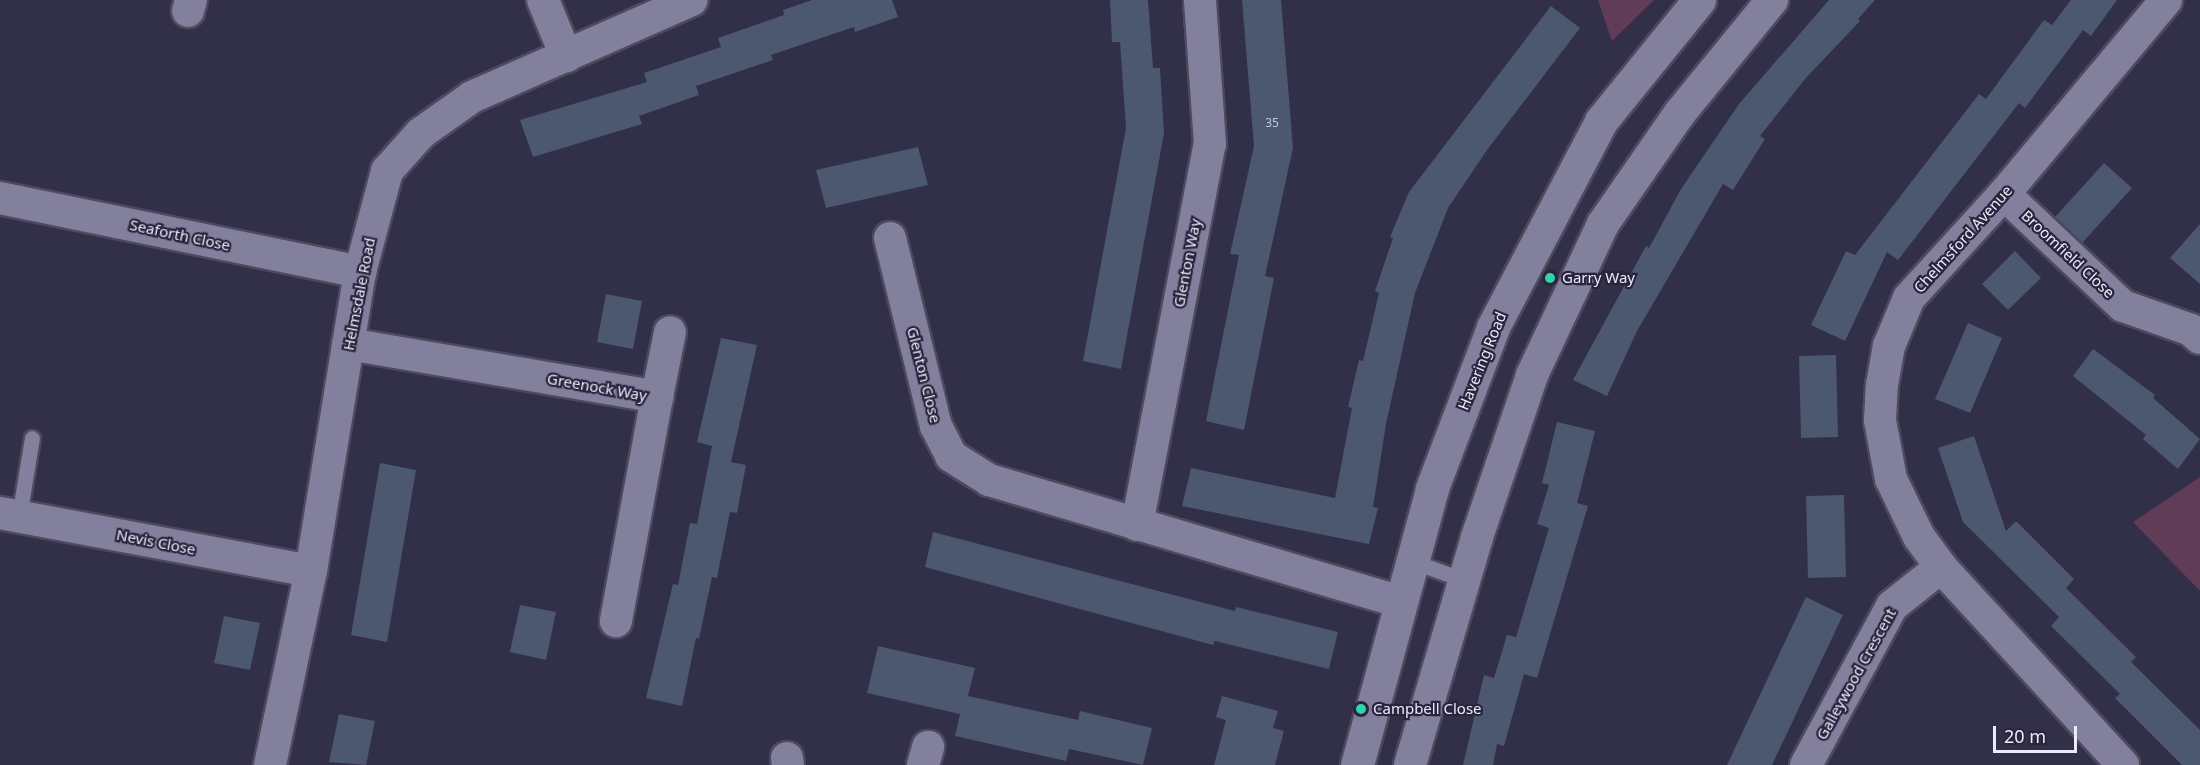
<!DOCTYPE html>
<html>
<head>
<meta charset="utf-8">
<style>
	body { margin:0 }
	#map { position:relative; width:2200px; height:765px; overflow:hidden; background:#322f48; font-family:"Noto Sans",sans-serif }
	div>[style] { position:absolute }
	.green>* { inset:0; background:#603c57 }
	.building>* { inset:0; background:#4c5770 }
	.roads { filter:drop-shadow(2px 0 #4c4a5e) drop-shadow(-2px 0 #4c4a5e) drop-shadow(0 2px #4c4a5e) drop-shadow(0 -2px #4c4a5e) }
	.lane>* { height:15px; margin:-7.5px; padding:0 7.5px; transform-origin:7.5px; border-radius:7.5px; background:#82809d }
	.street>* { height:32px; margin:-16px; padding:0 16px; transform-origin:16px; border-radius:16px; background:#82809d }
	.secondary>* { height:33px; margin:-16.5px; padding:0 16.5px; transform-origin:16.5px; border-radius:16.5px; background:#82809d }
	.dots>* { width:16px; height:16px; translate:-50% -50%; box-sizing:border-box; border:3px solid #28253d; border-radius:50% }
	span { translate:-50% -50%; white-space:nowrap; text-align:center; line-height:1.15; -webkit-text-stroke:4.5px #28253d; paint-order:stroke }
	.number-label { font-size:12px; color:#c3c5d8 }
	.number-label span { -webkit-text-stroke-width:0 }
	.street-label { font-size:15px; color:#ebeafb }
	.poi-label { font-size:15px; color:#ebeafb }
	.left { translate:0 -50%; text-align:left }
	.scale { position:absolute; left:1993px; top:726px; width:84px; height:27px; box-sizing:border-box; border:3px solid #ebeafb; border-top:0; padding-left:8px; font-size:18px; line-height:21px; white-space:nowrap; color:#ebeafb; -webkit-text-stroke:4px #28253d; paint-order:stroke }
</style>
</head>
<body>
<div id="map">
	<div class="green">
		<i style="clip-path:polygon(1598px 0,1654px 0,1612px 41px)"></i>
		<i style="clip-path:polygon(2200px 477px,2200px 591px,2133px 522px)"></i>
	</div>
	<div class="building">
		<i style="clip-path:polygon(812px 0,892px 0,898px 17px,855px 32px,854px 27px,771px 55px,773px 60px,696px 86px,699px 95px,639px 116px,642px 124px,533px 157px,520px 120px,647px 82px,644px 73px,721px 47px,718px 38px,784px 15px,783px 10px)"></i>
		<i style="clip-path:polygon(1110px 0,1148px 0,1153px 68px,1160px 68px,1164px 133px,1121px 369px,1083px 361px,1126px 128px,1120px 42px,1112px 42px)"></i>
		<i style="clip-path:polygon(1242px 0,1281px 0,1293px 148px,1265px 276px,1274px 278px,1244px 430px,1206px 421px,1239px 255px,1230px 254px,1254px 146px)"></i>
		<i style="clip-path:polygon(1829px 0,1875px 0,1858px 19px,1860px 21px,1805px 79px,1760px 136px,1765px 139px,1733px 190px,1723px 184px,1637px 331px,1607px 396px,1573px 380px,1646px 246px,1649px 248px,1681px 189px,1739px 104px)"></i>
		<i style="clip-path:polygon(2071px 0,2117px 0,2091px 36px,2083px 30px,2025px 108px,2019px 103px,1898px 260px,1887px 252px,1845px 341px,1811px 325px,1846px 251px,1855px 255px,1979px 94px,1986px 99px,2044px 20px,2052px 25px)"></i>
		<i style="clip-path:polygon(1551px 6px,1580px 28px,1487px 150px,1448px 208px,1415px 293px,1386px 424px,1373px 507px,1378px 508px,1369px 544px,1182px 506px,1191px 468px,1335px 498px,1352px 408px,1348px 407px,1359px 360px,1363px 361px,1379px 293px,1375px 291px,1393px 238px,1390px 237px,1409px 192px)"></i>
		<i style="clip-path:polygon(918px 147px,928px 185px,826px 208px,816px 170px)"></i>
		<i style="clip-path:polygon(2104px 163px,2132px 188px,2082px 243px,2055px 217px)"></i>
		<i style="clip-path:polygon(2200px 224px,2200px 284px,2170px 258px)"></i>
		<i style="clip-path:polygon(2015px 251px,2041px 278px,2008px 310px,1982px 284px)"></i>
		<i style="clip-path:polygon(606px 294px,642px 301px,633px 349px,597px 342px)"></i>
		<i style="clip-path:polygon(1968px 323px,2002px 338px,1970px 413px,1935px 399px)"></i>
		<i style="clip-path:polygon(721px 338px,757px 345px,731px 462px,746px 465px,737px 513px,730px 512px,717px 578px,712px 577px,699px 639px,696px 638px,682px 706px,646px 698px,673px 584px,678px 585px,690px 523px,697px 524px,712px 446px,697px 442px)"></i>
		<i style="clip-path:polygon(2093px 349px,2155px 395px,2153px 398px,2200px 439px,2178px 469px,2143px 439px,2146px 435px,2073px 376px)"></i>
		<i style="clip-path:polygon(1836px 355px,1838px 437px,1801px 438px,1799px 356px)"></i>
		<i style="clip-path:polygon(1557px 422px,1595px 431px,1577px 503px,1588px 506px,1537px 678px,1524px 674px,1504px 746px,1497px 744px,1493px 765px,1463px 765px,1484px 675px,1494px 678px,1507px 635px,1516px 637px,1549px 528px,1537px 524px,1549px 485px,1542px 483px)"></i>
		<i style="clip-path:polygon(1974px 436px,2006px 531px,2016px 521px,2074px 579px,2066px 588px,2136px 657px,2131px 662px,2200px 730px,2200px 765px,2182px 765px,2115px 698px,2120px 694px,2051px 626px,2059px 617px,1963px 522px,1938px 448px)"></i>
		<i style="clip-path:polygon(380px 463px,416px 470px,387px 642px,351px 635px)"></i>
		<i style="clip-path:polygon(1844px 495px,1846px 577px,1808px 578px,1806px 496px)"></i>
		<i style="clip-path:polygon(933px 532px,1235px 611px,1236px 607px,1338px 632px,1329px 669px,1215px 641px,1213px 645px,925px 567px)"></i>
		<i style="clip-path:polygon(1806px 597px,1843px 615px,1772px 765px,1727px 765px)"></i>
		<i style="clip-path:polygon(520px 605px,556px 612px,546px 660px,510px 652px)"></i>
		<i style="clip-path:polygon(224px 616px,260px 623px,250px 670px,214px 663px)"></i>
		<i style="clip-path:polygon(878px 646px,975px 668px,968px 696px,1078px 720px,1080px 711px,1152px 728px,1143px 765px,1069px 749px,1066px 761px,955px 736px,960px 714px,867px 693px)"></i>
		<i style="clip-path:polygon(1222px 696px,1278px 711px,1273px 728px,1284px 731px,1275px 765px,1214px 765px,1226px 720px,1216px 717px)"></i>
		<i style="clip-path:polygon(339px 714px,375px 721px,366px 765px,329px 762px)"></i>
	</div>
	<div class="roads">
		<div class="lane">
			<i style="left:19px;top:517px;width:80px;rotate:-80.7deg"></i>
			<i style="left:1412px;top:561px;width:55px;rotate:20.1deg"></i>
		</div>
		<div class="street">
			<i style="left:543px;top:0;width:61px;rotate:67.7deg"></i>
			<i style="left:188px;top:11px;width:11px;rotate:-75deg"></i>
			<i style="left:2004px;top:194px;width:163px;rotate:43.3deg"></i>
			<i style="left:2123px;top:306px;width:72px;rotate:19.4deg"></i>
			<i style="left:2191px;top:330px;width:12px;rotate:42deg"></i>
			<i style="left:0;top:198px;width:368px;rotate:11.6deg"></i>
			<i style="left:890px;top:238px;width:194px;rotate:76.3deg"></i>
			<i style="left:936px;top:426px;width:34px;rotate:63deg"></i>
			<i style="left:951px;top:456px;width:45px;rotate:32.3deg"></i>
			<i style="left:989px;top:480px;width:429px;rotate:16.5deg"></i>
			<i style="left:348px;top:344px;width:314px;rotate:9.7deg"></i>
			<i style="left:657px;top:397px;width:228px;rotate:100.4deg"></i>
			<i style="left:657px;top:397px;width:66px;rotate:-78.7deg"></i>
			<i style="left:0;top:513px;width:316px;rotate:10.6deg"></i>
			<i style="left:1137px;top:525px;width:388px;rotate:-79.2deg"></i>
			<i style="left:1210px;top:144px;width:144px;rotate:-94deg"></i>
			<i style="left:787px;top:758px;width:7px;rotate:82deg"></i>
			<i style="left:270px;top:765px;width:198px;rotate:-78.1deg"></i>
			<i style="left:311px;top:571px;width:303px;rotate:-80.7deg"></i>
			<i style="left:360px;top:272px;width:105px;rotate:-75deg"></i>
			<i style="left:387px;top:171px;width:51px;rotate:-48.2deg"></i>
			<i style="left:421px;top:133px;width:62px;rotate:-35.2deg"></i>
			<i style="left:472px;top:97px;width:240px;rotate:-23.8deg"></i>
			<i style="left:923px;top:765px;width:19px;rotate:-74deg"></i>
			<i style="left:1410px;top:765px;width:238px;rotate:-73.6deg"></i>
			<i style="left:1477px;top:537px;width:171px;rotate:-71.2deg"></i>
			<i style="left:1532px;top:375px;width:167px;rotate:-64.8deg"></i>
			<i style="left:1603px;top:224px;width:135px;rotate:-55.3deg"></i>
			<i style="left:1680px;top:113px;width:146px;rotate:-50.8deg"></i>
			<i style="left:1806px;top:765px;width:181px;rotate:-61.6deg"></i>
			<i style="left:1892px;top:606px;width:63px;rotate:-38.5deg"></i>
			<i style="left:2123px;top:765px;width:269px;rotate:-132.6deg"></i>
			<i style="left:1941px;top:567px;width:37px;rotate:-126deg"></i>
			<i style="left:1919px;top:537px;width:64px;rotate:-115.8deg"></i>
			<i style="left:1891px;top:479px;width:60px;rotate:-100.6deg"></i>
			<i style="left:1880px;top:420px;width:35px;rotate:-87deg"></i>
			<i style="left:1882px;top:385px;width:40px;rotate:-80deg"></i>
			<i style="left:1889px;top:346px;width:52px;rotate:-67.4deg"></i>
			<i style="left:1909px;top:298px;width:141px;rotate:-47.6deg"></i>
			<i style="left:2004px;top:194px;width:253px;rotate:-50.1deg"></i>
		</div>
		<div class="secondary">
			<i style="left:1357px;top:765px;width:287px;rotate:-74.8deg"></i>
			<i style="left:1432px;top:488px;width:172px;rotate:-69.2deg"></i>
			<i style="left:1493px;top:327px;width:233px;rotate:-62.3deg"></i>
			<i style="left:1601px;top:121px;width:156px;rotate:-51deg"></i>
		</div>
	</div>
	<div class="dots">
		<i style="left:1550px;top:278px;background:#2fd4aa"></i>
		<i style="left:1361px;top:709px;background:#2fd4aa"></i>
	</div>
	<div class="number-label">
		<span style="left:1272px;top:123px">35</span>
	</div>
	<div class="street-label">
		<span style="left:180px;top:235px;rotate:12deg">Seaforth Close</span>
		<span style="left:1963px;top:239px;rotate:-48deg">Chelmsford Avenue</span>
		<span style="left:2068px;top:254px;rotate:43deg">Broomfield Close</span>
		<span style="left:1187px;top:263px;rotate:-79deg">Glenton Way</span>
		<span style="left:359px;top:294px;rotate:-79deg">Helmsdale Road</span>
		<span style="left:1482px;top:361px;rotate:-68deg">Havering Road</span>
		<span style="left:924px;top:375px;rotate:76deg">Glenton Close</span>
		<span style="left:597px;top:387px;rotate:10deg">Greenock Way</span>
		<span style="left:156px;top:542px;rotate:11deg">Nevis Close</span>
		<span style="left:1856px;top:674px;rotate:-61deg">Galleywood Crescent</span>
	</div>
	<div class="poi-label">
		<span class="left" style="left:1562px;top:278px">Garry Way</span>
		<span class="left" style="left:1373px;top:709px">Campbell Close</span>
	</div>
	<div class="scale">20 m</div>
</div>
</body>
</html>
